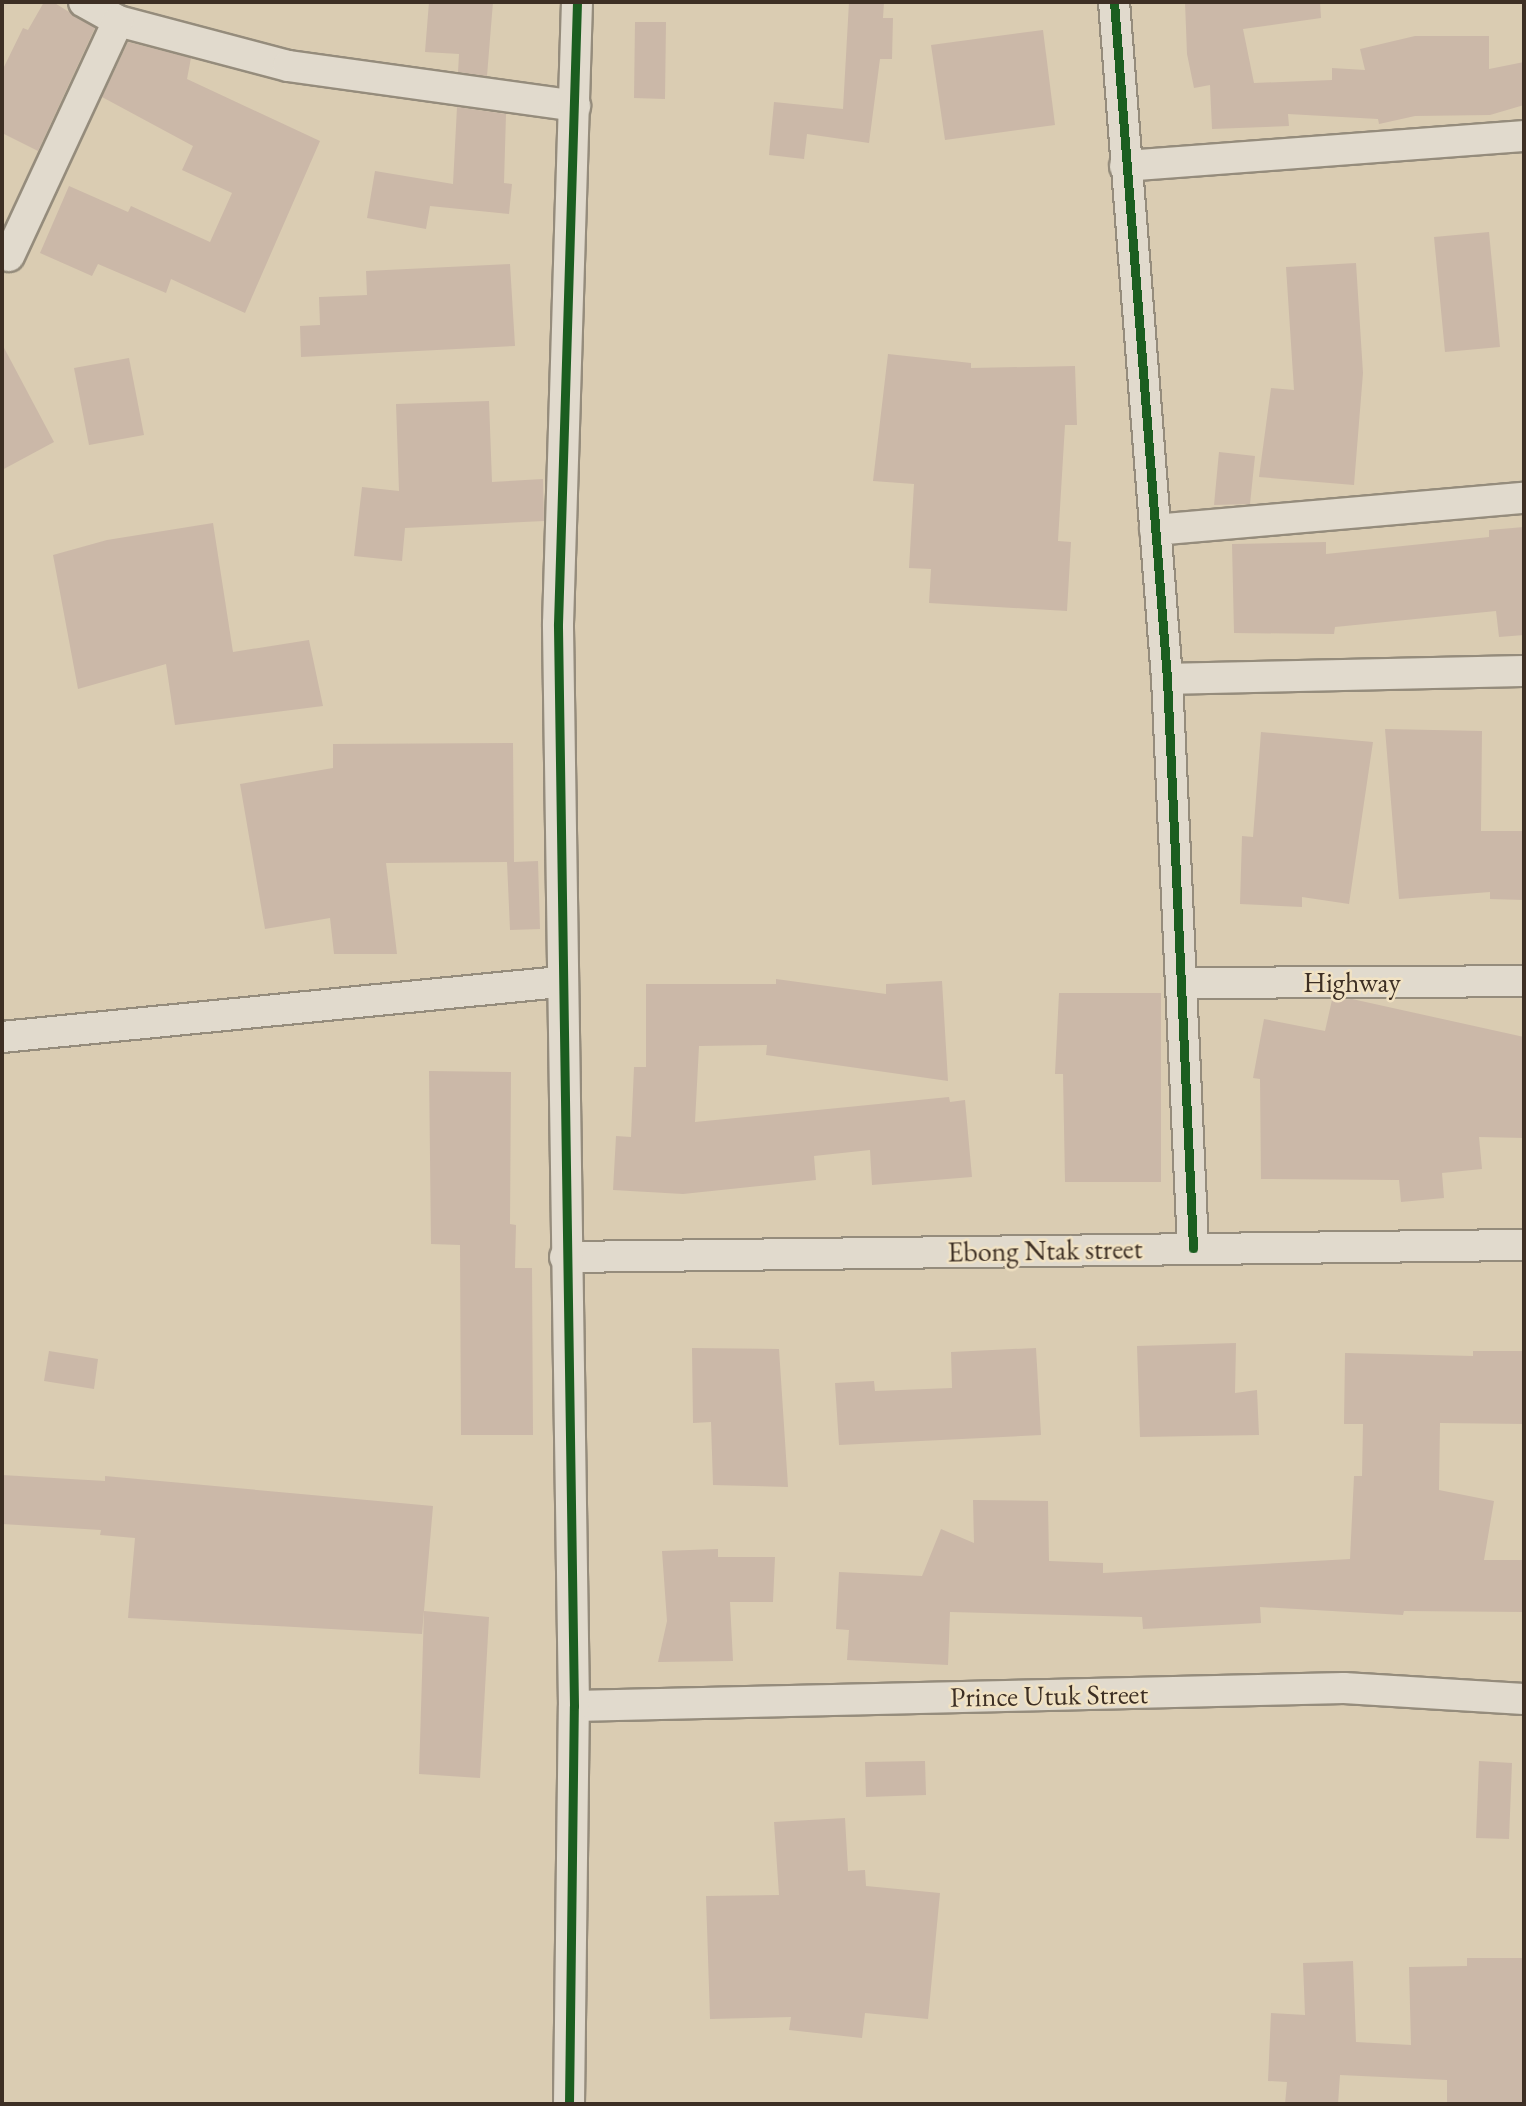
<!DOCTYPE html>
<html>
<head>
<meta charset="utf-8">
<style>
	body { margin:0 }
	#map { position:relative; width:1526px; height:2106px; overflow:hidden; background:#daccb2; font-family:"EB Garamond",serif }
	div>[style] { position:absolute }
	.building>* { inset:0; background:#cbb8a8 }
	.roads { filter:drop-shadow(2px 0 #958c7c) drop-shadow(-2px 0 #958c7c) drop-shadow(0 2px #958c7c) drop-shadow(0 -2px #958c7c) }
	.minor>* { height:30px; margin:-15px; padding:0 15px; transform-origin:15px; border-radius:15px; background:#e1dacd }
	.cycleway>* { height:9px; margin:-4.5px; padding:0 4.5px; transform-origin:4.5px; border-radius:4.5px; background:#1b5e20 }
	span { translate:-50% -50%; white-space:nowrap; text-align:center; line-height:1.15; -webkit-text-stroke:5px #f1e2c3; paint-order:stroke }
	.street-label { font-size:28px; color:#3d2f24 }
	.frame { position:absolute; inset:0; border:4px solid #3d2f24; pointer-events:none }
</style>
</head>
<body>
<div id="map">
	<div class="building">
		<i style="clip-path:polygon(44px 2px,53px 2px,95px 28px,38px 151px,2px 133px,2px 71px,23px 28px,28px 30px)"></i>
		<i style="clip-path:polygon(429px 2px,493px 2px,487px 76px,458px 72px,459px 54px,425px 52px)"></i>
		<i style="clip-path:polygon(849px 2px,884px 2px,883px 18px,893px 18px,892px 59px,880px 59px,869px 143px,807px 134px,804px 159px,769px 155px,774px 102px,843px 109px)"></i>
		<i style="clip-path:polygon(1185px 2px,1320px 2px,1321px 18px,1243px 29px,1254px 83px,1332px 80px,1332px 68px,1365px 70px,1360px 49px,1415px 36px,1489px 36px,1489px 69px,1524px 62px,1524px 105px,1490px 115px,1415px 116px,1379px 124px,1378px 119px,1288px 114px,1289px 126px,1212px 129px,1210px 85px,1194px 88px,1187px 54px)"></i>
		<i style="clip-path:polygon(635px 22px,666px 22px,665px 99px,634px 98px)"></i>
		<i style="clip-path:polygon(1043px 30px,1055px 125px,945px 140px,931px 45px)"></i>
		<i style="clip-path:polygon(128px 42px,191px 58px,187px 79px,320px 141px,245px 313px,171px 279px,166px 293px,98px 264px,92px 276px,40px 253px,69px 186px,128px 212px,131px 206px,210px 242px,232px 193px,182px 170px,193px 146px,102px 97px)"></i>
		<i style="clip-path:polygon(457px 107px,506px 114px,504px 183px,512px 184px,509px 214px,430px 206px,426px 229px,367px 218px,375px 171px,453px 184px)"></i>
		<i style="clip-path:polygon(1489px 232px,1500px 347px,1445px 352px,1434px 237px)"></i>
		<i style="clip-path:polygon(1356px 263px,1363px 373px,1354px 485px,1259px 477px,1271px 388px,1294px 390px,1286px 267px)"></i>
		<i style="clip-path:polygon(510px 264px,515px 346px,301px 357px,300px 326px,320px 325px,319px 297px,367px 295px,366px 271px)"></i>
		<i style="clip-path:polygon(2px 344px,54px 442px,2px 470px)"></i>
		<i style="clip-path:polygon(888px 354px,971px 363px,971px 368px,1075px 366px,1077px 425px,1065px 425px,1058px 541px,1071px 542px,1067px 611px,929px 603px,931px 569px,909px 568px,914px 484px,873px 481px)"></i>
		<i style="clip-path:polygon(129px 358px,144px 435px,89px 445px,74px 368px)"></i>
		<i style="clip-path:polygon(489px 401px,492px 482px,543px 479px,544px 521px,405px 528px,402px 561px,354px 556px,362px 487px,399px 491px,396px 404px)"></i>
		<i style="clip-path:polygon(1219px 452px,1255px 456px,1250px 504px,1214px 505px)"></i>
		<i style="clip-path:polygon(213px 523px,233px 652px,309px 640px,323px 706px,175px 725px,166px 664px,78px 689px,53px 555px,107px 540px)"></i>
		<i style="clip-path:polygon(1524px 527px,1524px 635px,1499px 637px,1496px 611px,1335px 627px,1334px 634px,1234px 633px,1232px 544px,1326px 542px,1326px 554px,1489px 537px,1489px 530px)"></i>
		<i style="clip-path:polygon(1385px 729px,1482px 731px,1481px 831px,1524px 831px,1524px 900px,1490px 899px,1490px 892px,1399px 899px)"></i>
		<i style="clip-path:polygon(1261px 732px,1373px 742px,1349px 904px,1302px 897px,1302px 907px,1240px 904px,1242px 836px,1253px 837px)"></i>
		<i style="clip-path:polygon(513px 743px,514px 862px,538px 861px,540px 929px,510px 930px,507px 862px,386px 863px,397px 954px,334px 954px,330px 918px,265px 929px,240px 784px,333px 768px,333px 744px)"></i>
		<i style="clip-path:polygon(776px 979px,886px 994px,886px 984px,942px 981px,948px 1081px,766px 1055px,767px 1045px,699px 1046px,695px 1122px,949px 1097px,950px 1102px,965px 1100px,972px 1177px,872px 1185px,870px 1150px,814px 1156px,816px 1180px,683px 1194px,613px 1190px,616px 1136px,631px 1137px,634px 1067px,646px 1067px,646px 984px,776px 984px)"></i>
		<i style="clip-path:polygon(1059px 993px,1161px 993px,1161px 1182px,1065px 1182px,1063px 1074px,1055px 1074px)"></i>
		<i style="clip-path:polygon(1352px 999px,1524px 1037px,1524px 1138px,1479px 1137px,1482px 1169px,1442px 1173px,1444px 1198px,1401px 1202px,1399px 1180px,1261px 1179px,1260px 1079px,1253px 1078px,1264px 1019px,1325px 1031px,1332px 1000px)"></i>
		<i style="clip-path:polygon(429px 1071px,511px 1072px,510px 1224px,516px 1225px,515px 1268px,532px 1268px,533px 1435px,461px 1435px,460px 1245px,431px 1244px)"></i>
		<i style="clip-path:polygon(1236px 1343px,1235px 1393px,1257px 1390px,1259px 1435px,1140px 1437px,1137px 1346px)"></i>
		<i style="clip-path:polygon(692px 1348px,779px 1349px,788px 1487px,713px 1485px,711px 1422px,693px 1423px)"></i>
		<i style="clip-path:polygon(1036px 1348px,1041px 1435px,839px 1445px,835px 1383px,874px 1381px,875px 1391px,952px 1388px,951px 1352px)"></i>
		<i style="clip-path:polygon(49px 1351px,98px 1359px,94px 1389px,44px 1381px)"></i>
		<i style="clip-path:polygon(1473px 1351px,1524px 1351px,1524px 1424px,1440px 1423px,1439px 1490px,1494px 1501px,1484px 1560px,1524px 1560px,1524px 1612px,1404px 1611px,1403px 1615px,1260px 1607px,1261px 1623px,1143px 1629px,1142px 1617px,950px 1612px,948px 1665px,847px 1660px,849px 1630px,836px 1629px,839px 1572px,922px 1576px,941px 1529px,974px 1543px,973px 1500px,1048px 1501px,1049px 1561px,1103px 1563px,1103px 1573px,1350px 1559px,1354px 1476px,1362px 1476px,1363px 1424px,1344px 1424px,1345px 1353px,1473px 1356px)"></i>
		<i style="clip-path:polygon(2px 1475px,105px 1481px,105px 1476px,433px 1506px,422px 1634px,128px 1618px,135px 1538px,100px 1535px,101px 1530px,2px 1524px)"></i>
		<i style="clip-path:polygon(718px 1549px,718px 1557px,775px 1557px,773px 1602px,730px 1602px,733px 1661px,658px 1662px,667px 1621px,662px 1551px)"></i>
		<i style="clip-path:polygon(424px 1611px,489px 1617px,480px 1778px,419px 1774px)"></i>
		<i style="clip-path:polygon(925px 1761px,926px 1795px,866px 1797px,865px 1762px)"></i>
		<i style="clip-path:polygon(1479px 1761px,1512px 1763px,1509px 1839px,1476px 1838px)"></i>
		<i style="clip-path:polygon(845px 1818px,848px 1871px,865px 1870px,866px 1886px,940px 1893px,928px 2019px,865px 2013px,862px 2038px,789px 2030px,791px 2017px,710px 2019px,706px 1896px,779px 1895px,774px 1822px)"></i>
		<i style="clip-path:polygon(1467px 1958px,1524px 1958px,1524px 2104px,1447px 2104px,1447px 2080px,1340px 2075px,1338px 2104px,1285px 2104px,1287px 2082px,1268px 2081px,1271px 2013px,1305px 2015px,1303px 1963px,1353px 1961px,1356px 2042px,1411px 2045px,1409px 1967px,1467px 1966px)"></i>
	</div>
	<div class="roads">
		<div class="minor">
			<i style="left:84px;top:2px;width:39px;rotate:29deg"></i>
			<i style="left:118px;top:21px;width:176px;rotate:14.8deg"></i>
			<i style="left:288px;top:66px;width:290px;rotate:7.9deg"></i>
			<i style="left:1114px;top:2px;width:679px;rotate:85.52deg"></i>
			<i style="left:1167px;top:679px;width:570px;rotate:87.38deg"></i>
			<i style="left:1125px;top:166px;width:400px;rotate:-4.3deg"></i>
			<i style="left:9px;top:256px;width:259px;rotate:-65.1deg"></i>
			<i style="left:1155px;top:530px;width:370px;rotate:-5deg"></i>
			<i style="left:1167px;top:679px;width:357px;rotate:-1.3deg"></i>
			<i style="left:1181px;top:983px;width:343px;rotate:-0.3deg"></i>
			<i style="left:2px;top:1037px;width:561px;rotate:-5.63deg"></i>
			<i style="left:565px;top:1257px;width:959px;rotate:-0.72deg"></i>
			<i style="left:574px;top:1706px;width:770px;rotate:-1.34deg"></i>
			<i style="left:1344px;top:1688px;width:180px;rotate:3.5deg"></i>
			<i style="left:569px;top:2104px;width:398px;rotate:-89.3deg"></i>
			<i style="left:574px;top:1706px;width:1082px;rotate:-90.85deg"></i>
			<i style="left:558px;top:624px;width:622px;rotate:-88.25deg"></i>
		</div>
	</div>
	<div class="cycleway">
		<i style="left:1114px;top:2px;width:679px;rotate:85.52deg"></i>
		<i style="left:1167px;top:679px;width:570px;rotate:87.38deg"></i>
		<i style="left:569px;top:2104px;width:398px;rotate:-89.3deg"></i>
		<i style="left:574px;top:1706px;width:1082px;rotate:-90.85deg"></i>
		<i style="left:558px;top:624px;width:622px;rotate:-88.25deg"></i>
	</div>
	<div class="street-label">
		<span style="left:1352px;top:982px">Highway</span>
		<span style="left:1045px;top:1250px;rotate:-1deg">Ebong Ntak street</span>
		<span style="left:1049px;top:1695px;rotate:-1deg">Prince Utuk Street</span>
	</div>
	<div class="frame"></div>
</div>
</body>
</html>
